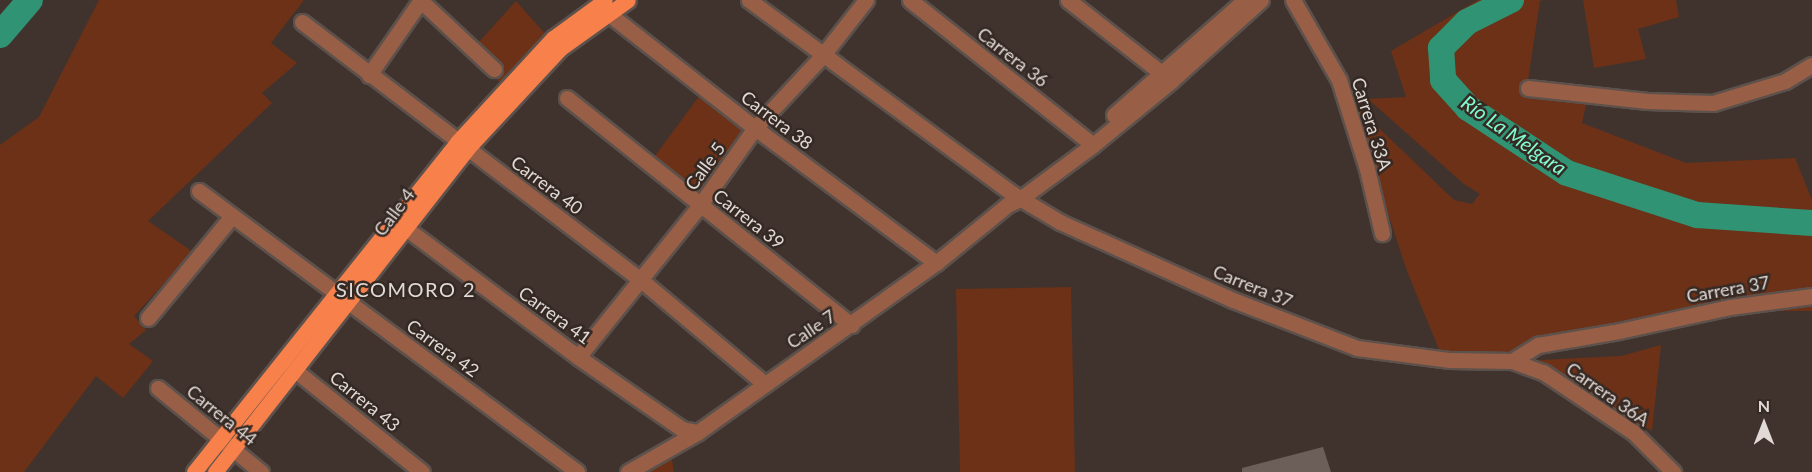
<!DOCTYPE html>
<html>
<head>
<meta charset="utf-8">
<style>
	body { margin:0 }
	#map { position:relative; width:1812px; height:472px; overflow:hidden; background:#40332e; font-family:Lato,sans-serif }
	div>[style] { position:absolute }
	.green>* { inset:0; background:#6c3116 }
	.river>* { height:26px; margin:-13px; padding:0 13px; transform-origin:13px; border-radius:13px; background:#309374 }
	.building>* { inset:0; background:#6c5e58 }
	.roads { filter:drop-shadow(2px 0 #5d514c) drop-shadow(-2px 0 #5d514c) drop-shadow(0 2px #5d514c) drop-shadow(0 -2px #5d514c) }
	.minor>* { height:15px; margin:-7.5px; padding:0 7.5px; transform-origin:7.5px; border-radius:7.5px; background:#995f46 }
	.major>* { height:15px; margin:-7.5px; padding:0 7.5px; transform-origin:7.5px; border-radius:7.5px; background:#f8814b }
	span { translate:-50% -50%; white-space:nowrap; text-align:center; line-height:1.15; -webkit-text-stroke:5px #352924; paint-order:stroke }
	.street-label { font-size:18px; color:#e1d9d5 }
	.water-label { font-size:20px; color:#81fbd0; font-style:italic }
	.neighbourhood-label { font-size:20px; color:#e1d9d5; letter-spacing:1.5px }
	.north { position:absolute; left:1734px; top:394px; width:60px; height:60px; -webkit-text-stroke:4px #352924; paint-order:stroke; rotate:0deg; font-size:16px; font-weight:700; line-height:24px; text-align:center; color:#e1d9d5 }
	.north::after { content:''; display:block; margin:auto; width:21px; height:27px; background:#e1d9d5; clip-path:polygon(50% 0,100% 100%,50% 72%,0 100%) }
</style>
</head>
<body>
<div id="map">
	<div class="green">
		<i style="clip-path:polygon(99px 0,304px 0,271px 43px,297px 63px,262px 93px,272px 103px,148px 221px,193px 252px,134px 316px,146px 330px,129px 344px,153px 361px,123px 398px,96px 376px,24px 472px,0 472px,0 145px,39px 117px)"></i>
		<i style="clip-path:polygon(1478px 0,1544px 0,1540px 1px,1527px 87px,1587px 100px,1582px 123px,1686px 163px,1795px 158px,1812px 200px,1812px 311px,1764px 311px,1720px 317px,1618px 340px,1558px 345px,1508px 357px,1440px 352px,1407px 271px,1355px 113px,1360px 110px,1454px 200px,1472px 204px,1480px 194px,1464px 184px,1368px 99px,1406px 97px,1391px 51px)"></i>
		<i style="clip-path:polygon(1583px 0,1676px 0,1679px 17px,1638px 29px,1646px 59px,1594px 68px)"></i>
		<i style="clip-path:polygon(516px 1px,547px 36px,501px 83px,494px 77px,502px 66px,478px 43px)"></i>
		<i style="clip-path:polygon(700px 95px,745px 131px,698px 194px,652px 160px)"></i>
		<i style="clip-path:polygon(1071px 287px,1075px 472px,960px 472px,956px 289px)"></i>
		<i style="clip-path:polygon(1661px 345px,1652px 431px,1539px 360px,1621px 356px)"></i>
		<i style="clip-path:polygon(671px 454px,674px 472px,637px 472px)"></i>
	</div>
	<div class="river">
		<i style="left:1511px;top:0;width:49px;rotate:153.4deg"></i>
		<i style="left:1467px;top:22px;width:37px;rotate:135deg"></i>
		<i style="left:1441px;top:48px;width:32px;rotate:86deg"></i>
		<i style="left:1443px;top:80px;width:38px;rotate:48deg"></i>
		<i style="left:1468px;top:108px;width:118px;rotate:33.3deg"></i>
		<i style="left:1567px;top:173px;width:137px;rotate:17.9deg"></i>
		<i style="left:1697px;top:215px;width:115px;rotate:4deg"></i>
		<i style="left:0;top:35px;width:46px;rotate:-49.4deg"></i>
	</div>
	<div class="building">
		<i style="clip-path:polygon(1323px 447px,1331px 472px,1242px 472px,1242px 468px)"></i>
	</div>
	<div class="roads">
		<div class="minor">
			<i style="left:749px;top:0;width:328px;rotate:36.3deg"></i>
			<i style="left:1013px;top:194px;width:55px;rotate:30.8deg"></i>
			<i style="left:1060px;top:222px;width:190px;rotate:24.3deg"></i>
			<i style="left:1233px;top:300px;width:133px;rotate:21.2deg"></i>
			<i style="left:1357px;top:348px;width:94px;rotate:7.4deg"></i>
			<i style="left:1450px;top:360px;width:62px;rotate:0.9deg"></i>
			<i style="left:1512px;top:361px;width:31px;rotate:-32deg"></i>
			<i style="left:1538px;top:345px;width:82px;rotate:-9.8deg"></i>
			<i style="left:1619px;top:331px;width:114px;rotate:-12.2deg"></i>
			<i style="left:1730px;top:307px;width:83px;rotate:-7.6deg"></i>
			<i style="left:910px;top:0;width:233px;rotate:38.4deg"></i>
			<i style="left:1068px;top:0;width:128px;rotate:38deg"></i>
			<i style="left:1293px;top:0;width:92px;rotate:60.1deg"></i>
			<i style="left:1339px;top:80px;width:93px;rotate:72.5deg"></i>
			<i style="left:1367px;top:169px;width:66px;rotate:76.8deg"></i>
			<i style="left:421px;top:1px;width:100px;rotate:43deg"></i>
			<i style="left:600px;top:7px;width:197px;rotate:38deg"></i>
			<i style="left:755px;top:128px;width:226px;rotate:36.7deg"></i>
			<i style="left:302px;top:22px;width:426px;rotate:37.3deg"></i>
			<i style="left:641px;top:280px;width:162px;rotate:40deg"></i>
			<i style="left:369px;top:75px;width:91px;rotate:-55.3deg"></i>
			<i style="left:1528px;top:88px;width:120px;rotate:6.2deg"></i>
			<i style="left:1647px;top:101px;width:66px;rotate:1.7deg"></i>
			<i style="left:1713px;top:103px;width:75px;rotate:-17deg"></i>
			<i style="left:1785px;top:81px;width:31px;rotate:-31deg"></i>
			<i style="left:567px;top:98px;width:364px;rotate:38.6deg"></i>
			<i style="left:1114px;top:115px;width:174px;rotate:-41.3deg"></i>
			<i style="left:199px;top:191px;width:471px;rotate:36.6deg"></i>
			<i style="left:395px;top:220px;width:229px;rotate:36.8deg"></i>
			<i style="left:578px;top:357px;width:126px;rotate:34.7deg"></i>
			<i style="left:682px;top:429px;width:16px;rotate:11deg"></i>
			<i style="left:148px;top:318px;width:132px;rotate:-50.5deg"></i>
			<i style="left:578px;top:357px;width:195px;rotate:-51.2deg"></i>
			<i style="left:700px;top:205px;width:95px;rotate:-54.5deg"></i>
			<i style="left:755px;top:128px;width:100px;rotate:-47deg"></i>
			<i style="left:823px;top:55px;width:70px;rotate:-52deg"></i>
			<i style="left:1512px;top:361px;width:33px;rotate:20deg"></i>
			<i style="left:1543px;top:372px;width:108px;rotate:33.7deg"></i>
			<i style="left:1633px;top:432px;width:57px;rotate:45deg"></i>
			<i style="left:286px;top:363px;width:174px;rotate:38.7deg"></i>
			<i style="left:158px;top:388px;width:133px;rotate:39.2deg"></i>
			<i style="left:628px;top:472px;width:81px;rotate:-29.7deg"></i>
			<i style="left:698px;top:432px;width:292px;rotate:-35.4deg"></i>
			<i style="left:936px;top:263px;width:92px;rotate:-39.2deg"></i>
			<i style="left:1007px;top:205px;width:14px;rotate:-25deg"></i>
			<i style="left:1020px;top:199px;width:91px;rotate:-36.5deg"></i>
			<i style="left:1093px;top:145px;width:101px;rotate:-39.4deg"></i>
			<i style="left:1171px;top:81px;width:121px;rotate:-42deg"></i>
		</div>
		<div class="major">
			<i style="left:194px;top:472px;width:422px;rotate:-51.4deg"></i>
			<i style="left:457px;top:142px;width:142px;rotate:-47.3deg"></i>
			<i style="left:553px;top:38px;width:64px;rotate:-36.2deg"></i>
			<i style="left:215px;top:472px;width:410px;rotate:-52deg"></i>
			<i style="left:467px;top:149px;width:138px;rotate:-47.1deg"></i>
			<i style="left:561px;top:48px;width:82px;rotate:-35.6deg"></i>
		</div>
	</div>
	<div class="street-label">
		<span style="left:1013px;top:57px;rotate:38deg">Carrera 36</span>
		<span style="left:777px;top:120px;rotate:37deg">Carrera 38</span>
		<span style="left:1372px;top:124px;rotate:73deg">Carrera 33A</span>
		<span style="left:705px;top:166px;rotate:-54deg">Calle 5</span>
		<span style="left:547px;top:185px;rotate:37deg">Carrera 40</span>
		<span style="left:394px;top:212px;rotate:-53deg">Calle 4</span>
		<span style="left:749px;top:219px;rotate:38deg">Carrera 39</span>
		<span style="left:1253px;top:286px;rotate:22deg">Carrera 37</span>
		<span style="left:1728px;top:289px;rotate:-10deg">Carrera 37</span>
		<span style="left:555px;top:315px;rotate:36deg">Carrera 41</span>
		<span style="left:811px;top:329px;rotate:-34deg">Calle 7</span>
		<span style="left:443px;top:348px;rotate:36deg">Carrera 42</span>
		<span style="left:1608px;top:394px;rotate:35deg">Carrera 36A</span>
		<span style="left:365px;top:401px;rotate:39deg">Carrera 43</span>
		<span style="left:222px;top:415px;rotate:39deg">Carrera 44</span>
	</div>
	<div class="water-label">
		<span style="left:1514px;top:135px;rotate:35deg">Río La Melgara</span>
	</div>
	<div class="neighbourhood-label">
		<span style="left:406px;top:289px">SICOMORO 2</span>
	</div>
	<div class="north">N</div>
</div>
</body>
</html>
